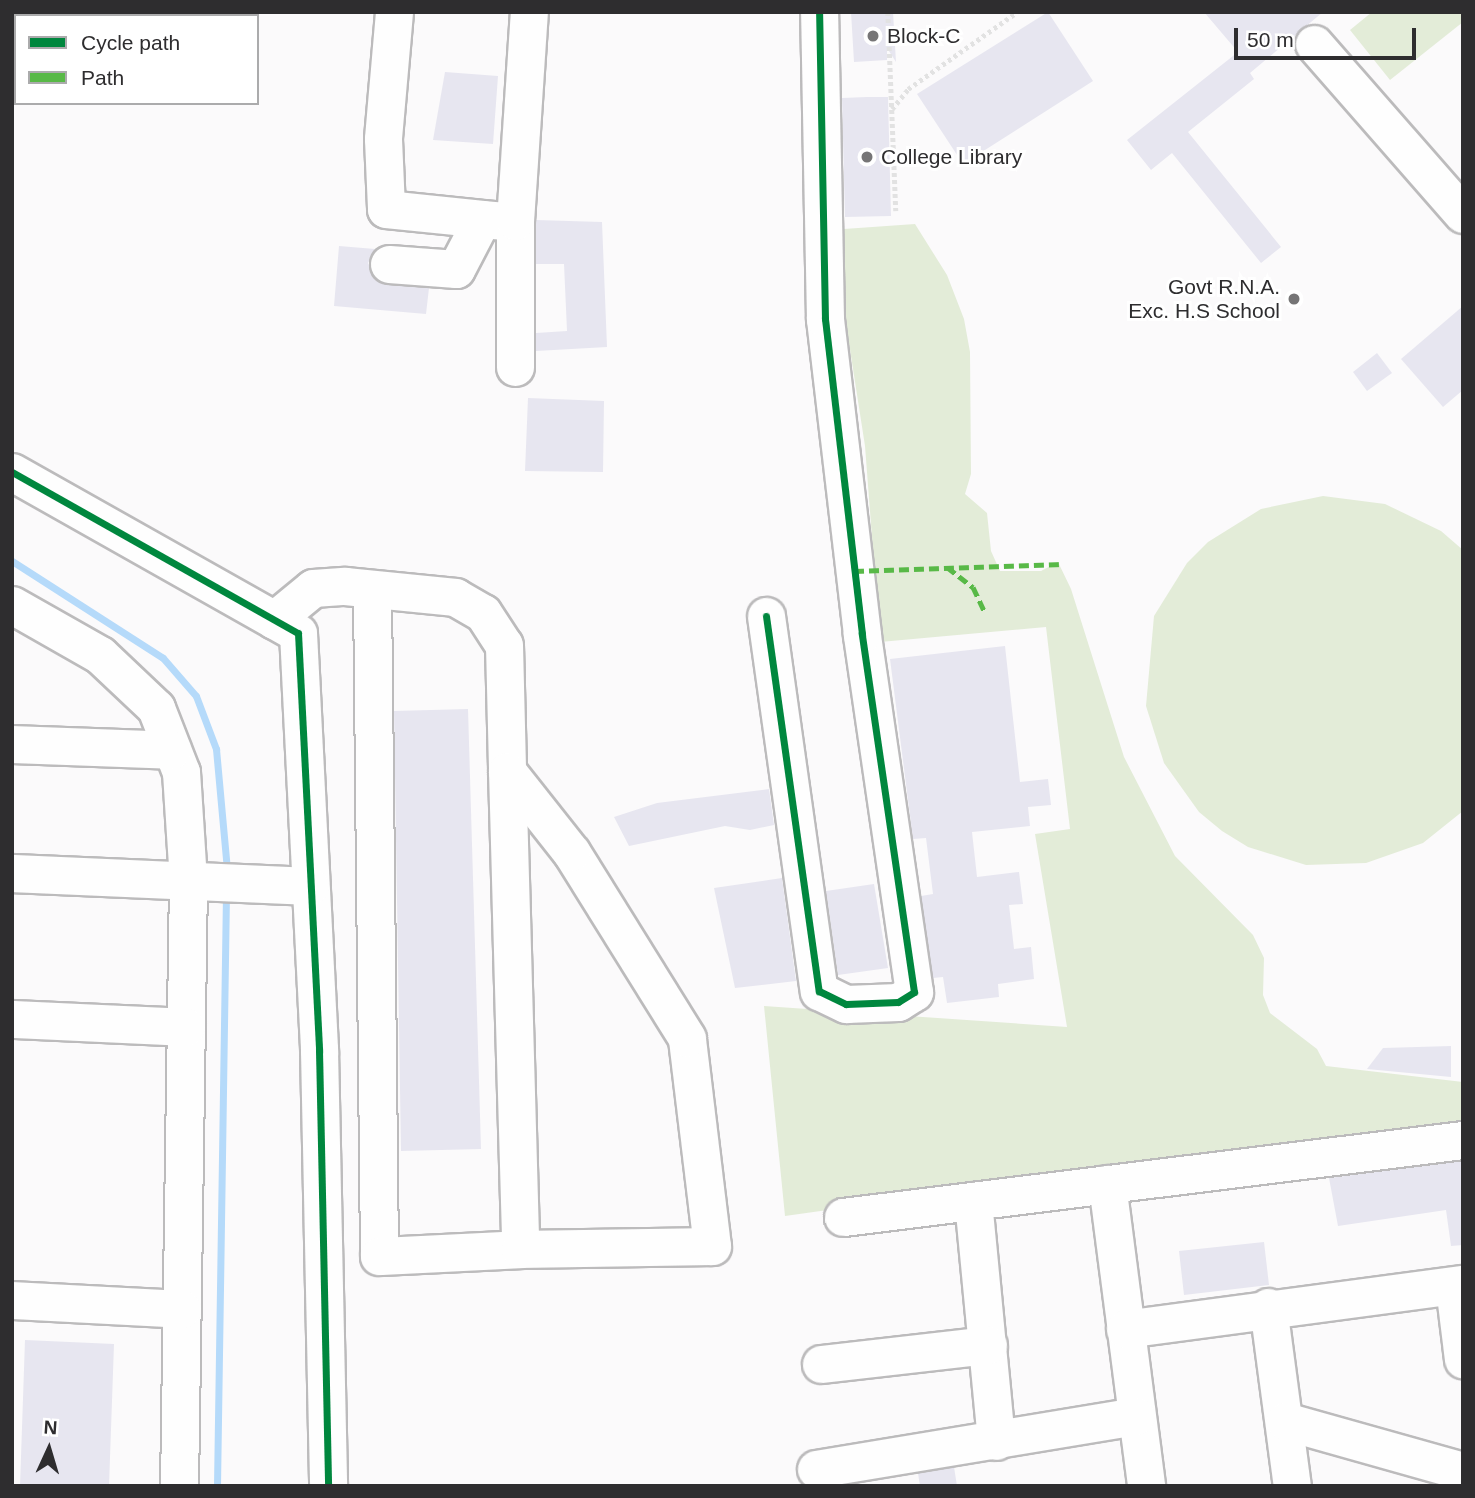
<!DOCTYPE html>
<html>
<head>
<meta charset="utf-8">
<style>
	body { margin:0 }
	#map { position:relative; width:1475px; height:1498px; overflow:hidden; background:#fbfafb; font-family:Helvetica,sans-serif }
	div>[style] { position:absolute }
	.green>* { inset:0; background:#e3ecd8 }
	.stream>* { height:7px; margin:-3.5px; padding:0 3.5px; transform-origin:3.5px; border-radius:3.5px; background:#b5dafa }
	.building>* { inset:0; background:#e7e6f0 }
	.path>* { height:4.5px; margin-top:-2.25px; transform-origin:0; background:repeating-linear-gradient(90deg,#e2e2e2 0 3.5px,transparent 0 7px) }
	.roads { filter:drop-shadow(2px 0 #bcbbbc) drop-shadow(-2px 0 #bcbbbc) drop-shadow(0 2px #bcbbbc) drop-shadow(0 -2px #bcbbbc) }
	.minor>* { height:37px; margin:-18.5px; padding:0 18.5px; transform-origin:18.5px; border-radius:18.5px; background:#fefefe }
	.quiet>* { height:5px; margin-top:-2.5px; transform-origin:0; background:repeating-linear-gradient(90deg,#58b947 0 10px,transparent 0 15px) }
	.cycleway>* { height:7px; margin:-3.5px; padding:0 3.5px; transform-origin:3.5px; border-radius:3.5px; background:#00873e }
	.dots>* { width:19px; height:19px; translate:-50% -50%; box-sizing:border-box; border:4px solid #fff; border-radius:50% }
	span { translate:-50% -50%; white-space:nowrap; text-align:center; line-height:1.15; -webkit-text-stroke:6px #fff; paint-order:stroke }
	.poi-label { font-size:21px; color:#2e2d2f }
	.left { translate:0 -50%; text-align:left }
	.right { translate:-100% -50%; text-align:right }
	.frame { position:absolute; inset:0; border:14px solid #2e2d2f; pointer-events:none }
	.legend { position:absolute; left:14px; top:14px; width:245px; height:91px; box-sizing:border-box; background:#fff; border:2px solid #ababac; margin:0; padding:9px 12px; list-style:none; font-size:21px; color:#2e2d2f }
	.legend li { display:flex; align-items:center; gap:14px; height:35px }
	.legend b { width:35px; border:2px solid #ababac }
	.north { position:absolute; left:14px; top:1414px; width:70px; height:70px; -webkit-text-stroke:5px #fff; paint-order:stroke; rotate:4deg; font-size:19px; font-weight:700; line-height:28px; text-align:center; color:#2e2d2f }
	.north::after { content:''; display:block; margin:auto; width:24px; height:32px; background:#2e2d2f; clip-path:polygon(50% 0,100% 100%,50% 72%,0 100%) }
	.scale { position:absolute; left:1234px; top:28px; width:182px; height:32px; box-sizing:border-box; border:4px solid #2e2d2f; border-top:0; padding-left:9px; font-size:21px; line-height:24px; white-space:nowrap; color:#2e2d2f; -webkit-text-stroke:5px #fff; paint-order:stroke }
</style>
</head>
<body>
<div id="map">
	<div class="green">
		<i style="clip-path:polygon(1372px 12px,1463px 12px,1463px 22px,1390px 80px,1350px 30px)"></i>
		<i style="clip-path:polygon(915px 224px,947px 275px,964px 319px,970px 352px,971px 474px,965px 494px,987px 513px,991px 551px,1000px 571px,1041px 571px,1058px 562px,1071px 589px,1124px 757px,1175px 856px,1253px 935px,1264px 958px,1263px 995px,1270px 1013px,1317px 1049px,1326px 1066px,1463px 1082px,1463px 1121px,785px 1216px,764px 1006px,1067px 1027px,1035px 834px,1070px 829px,1046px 627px,880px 642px,865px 446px,837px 266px,844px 229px)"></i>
		<i style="clip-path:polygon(1323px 496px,1385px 504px,1441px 531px,1463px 550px,1463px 811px,1423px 843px,1366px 863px,1306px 865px,1248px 847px,1222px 831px,1199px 812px,1164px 763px,1146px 706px,1154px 616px,1187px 563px,1208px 542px,1261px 509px)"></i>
	</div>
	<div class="stream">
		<i style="left:12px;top:561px;width:179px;rotate:32.7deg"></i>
		<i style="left:163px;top:658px;width:50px;rotate:49deg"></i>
		<i style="left:196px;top:696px;width:57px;rotate:69.3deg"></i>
		<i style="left:216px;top:749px;width:122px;rotate:84.8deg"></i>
		<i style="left:217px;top:1486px;width:592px;rotate:-89.13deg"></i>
	</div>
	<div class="building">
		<i style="clip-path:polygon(851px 12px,893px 12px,896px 62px,887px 48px,887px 60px,854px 62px)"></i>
		<i style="clip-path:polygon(1048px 12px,1093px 81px,963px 164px,917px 94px)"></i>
		<i style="clip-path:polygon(1204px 12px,1323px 12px,1250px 73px,1254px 79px,1188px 132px,1281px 247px,1261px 263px,1172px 153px,1151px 170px,1127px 140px,1238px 52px)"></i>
		<i style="clip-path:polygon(445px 72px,498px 76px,493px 144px,433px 140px)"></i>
		<i style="clip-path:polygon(867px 97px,888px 97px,891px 216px,845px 217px,842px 98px)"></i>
		<i style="clip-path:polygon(536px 220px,602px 222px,607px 347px,536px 351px,536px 333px,567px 331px,564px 264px,536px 264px)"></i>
		<i style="clip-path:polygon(339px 246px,375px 249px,368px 263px,378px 282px,429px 288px,426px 314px,334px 306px)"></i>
		<i style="clip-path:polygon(1463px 306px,1463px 390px,1443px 407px,1401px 359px)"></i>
		<i style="clip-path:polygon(1377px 353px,1392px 373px,1367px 391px,1353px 372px)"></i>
		<i style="clip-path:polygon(528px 398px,604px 401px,603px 472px,525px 471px)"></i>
		<i style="clip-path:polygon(1005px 646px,1020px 782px,1048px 779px,1051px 805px,1028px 807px,1030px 826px,972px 832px,977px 877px,1019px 872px,1023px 904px,1009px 905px,1014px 949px,1031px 947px,1034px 979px,998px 984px,999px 997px,947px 1003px,943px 977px,933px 978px,921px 896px,933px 894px,926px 838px,913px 839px,890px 659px)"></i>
		<i style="clip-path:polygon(468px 709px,481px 1149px,401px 1151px,394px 711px)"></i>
		<i style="clip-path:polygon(769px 789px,774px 825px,750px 830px,725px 826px,629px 846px,614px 817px,657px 803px)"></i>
		<i style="clip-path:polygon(782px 878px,796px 981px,735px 988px,714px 888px)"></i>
		<i style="clip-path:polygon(874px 884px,888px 968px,838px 975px,826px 891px)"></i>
		<i style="clip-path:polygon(1451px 1046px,1451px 1077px,1367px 1069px,1383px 1048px)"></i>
		<i style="clip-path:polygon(1463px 1161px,1463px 1245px,1451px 1246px,1446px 1210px,1338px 1226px,1329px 1178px)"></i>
		<i style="clip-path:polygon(1264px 1242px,1269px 1285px,1184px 1295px,1179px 1251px)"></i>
		<i style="clip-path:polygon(25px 1340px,114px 1344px,109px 1486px,20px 1486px)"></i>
		<i style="clip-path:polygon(954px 1467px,957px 1486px,920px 1486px,918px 1473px)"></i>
	</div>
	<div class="path">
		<i style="left:888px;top:12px;width:199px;rotate:87.7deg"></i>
		<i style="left:892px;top:109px;width:26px;rotate:-51deg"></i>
		<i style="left:908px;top:89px;width:133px;rotate:-35.2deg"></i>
	</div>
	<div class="roads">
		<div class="minor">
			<i style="left:394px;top:12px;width:127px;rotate:95deg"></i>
			<i style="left:383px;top:139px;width:70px;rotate:87.5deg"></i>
			<i style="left:386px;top:209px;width:97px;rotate:5.9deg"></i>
			<i style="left:1314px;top:44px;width:226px;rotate:48.8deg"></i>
			<i style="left:389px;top:264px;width:67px;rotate:4.3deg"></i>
			<i style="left:456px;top:269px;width:56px;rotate:-62.5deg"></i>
			<i style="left:482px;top:219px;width:23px;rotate:5deg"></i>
			<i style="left:515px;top:367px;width:146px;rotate:-90deg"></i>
			<i style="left:515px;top:221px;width:209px;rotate:-86.2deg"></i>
			<i style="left:12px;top:472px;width:328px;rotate:29.4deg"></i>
			<i style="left:298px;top:633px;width:418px;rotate:87.1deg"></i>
			<i style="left:319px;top:1050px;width:436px;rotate:88.8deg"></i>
			<i style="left:372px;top:589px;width:667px;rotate:89.4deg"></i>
			<i style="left:379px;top:1256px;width:141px;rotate:-2.8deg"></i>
			<i style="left:12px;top:605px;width:101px;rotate:29.6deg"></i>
			<i style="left:100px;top:655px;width:77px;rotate:43.4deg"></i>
			<i style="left:156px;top:708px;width:69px;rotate:68.7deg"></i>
			<i style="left:181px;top:772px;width:109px;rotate:86.3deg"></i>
			<i style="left:188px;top:881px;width:605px;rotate:90.85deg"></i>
			<i style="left:766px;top:616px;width:379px;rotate:82deg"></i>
			<i style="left:819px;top:991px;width:30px;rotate:26deg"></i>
			<i style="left:846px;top:1004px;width:52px;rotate:-2.2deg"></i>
			<i style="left:898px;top:1002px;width:19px;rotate:-32deg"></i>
			<i style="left:914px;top:992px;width:362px;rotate:-98.3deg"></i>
			<i style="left:862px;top:634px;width:317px;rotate:-96.7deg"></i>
			<i style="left:825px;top:319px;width:307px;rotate:-91.1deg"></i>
			<i style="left:274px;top:620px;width:50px;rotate:-39.4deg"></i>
			<i style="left:313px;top:588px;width:32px;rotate:-4deg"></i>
			<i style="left:345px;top:586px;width:111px;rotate:5.7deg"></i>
			<i style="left:455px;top:597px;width:32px;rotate:30deg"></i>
			<i style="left:483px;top:613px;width:38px;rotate:57deg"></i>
			<i style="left:504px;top:645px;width:126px;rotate:88.6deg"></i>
			<i style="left:507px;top:771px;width:478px;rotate:88.4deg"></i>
			<i style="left:520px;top:1249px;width:192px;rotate:-0.9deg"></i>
			<i style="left:712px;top:1246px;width:209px;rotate:-96.9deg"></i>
			<i style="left:687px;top:1038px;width:219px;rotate:-121.9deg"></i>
			<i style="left:571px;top:852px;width:103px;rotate:-128.3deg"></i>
			<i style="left:12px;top:744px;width:160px;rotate:2.1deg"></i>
			<i style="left:12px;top:873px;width:298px;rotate:2.5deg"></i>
			<i style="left:12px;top:1019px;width:174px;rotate:2.6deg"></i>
			<i style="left:1107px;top:1184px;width:305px;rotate:82.6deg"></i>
			<i style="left:973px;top:1201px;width:241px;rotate:84.5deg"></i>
			<i style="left:843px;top:1217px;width:625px;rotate:-7.08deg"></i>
			<i style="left:1454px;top:1286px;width:74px;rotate:83deg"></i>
			<i style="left:12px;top:1300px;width:170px;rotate:3deg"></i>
			<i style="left:1268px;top:1307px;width:181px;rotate:82.4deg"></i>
			<i style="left:1125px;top:1329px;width:341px;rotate:-7.6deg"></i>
			<i style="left:821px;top:1364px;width:168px;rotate:-6.5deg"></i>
			<i style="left:1285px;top:1421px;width:185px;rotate:15.7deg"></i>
			<i style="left:816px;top:1469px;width:324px;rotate:-9.4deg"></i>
		</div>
	</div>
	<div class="quiet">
		<i style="left:947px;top:567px;width:33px;rotate:38deg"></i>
		<i style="left:973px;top:587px;width:26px;rotate:65deg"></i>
		<i style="left:854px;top:571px;width:209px;rotate:-1.9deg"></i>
	</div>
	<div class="cycleway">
		<i style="left:12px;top:472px;width:328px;rotate:29.4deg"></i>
		<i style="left:298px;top:633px;width:418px;rotate:87.1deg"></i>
		<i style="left:319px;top:1050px;width:436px;rotate:88.8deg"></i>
		<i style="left:766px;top:616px;width:379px;rotate:82deg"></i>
		<i style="left:819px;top:991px;width:30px;rotate:26deg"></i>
		<i style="left:846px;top:1004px;width:52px;rotate:-2.2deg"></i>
		<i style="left:898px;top:1002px;width:19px;rotate:-32deg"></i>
		<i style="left:914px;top:992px;width:362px;rotate:-98.3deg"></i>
		<i style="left:862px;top:634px;width:317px;rotate:-96.7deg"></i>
		<i style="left:825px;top:319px;width:307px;rotate:-91.1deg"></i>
	</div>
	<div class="dots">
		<i style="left:873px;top:36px;background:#767576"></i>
		<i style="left:867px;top:157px;background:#767576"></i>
		<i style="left:1294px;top:299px;background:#767576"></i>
	</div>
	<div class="poi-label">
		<span class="left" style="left:887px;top:36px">Block-C</span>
		<span class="left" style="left:881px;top:157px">College Library</span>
		<span class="right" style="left:1280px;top:299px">Govt R.N.A.<br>Exc. H.S School</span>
	</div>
	<div class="frame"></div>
	<ul class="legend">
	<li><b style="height:9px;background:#00873e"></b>Cycle path</li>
	<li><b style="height:9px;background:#58b947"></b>Path</li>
	</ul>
	<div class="north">N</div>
	<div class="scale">50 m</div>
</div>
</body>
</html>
